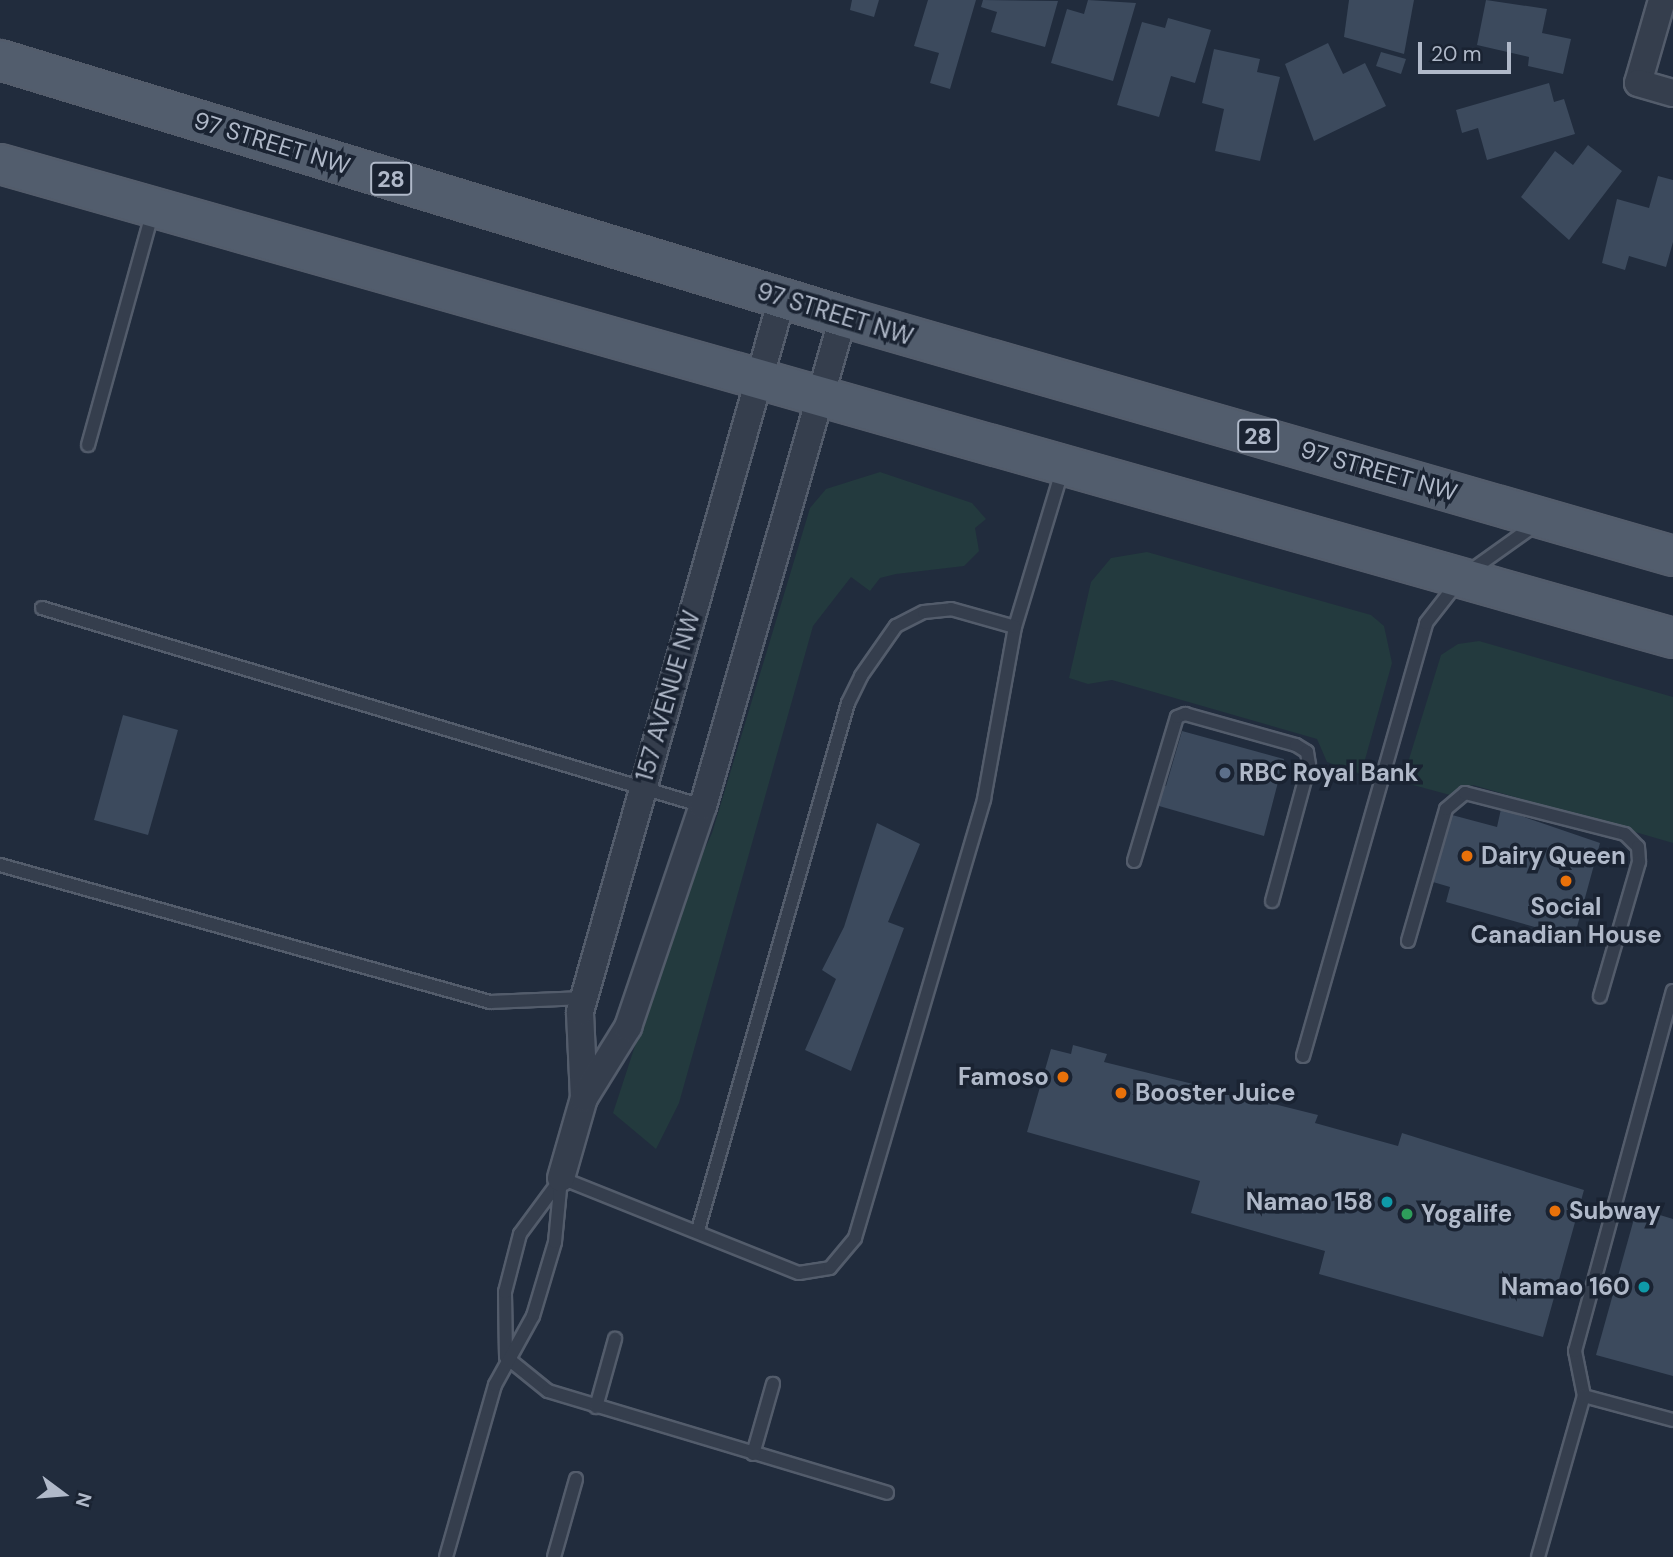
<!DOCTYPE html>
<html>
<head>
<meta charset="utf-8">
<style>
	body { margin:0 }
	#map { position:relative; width:1673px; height:1557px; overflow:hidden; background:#212c3d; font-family:"DM Sans",sans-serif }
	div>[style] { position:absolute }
	.green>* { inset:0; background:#233a3e }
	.building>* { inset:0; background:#3c4a5d }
	.roads { filter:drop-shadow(2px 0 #535c6b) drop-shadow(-2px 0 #535c6b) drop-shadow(0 2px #535c6b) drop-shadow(0 -2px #535c6b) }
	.service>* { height:12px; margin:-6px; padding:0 6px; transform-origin:6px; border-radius:6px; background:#353e4d }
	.minor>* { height:26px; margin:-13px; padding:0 13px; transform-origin:13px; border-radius:13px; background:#353e4d }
	.primary>* { height:38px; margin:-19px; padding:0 19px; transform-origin:19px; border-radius:19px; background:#525d6d }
	.dots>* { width:19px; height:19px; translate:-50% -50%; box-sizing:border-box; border:4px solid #1a2332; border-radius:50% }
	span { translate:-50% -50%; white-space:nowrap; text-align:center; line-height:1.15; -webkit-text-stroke:7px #1a2332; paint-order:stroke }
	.shield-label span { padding:2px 5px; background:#1a2332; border:2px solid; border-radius:5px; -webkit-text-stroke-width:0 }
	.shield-label { font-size:23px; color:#b0b9c9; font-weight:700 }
	.street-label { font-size:24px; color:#b0b9c9 }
	.poi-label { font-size:24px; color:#b0b9c9; font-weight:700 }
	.left { translate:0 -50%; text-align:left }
	.right { translate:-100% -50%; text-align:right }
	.north { position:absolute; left:28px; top:1459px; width:70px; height:70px; -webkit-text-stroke:5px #1a2332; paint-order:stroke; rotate:106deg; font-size:19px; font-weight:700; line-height:28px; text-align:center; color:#b0b9c9 }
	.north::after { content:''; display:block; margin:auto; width:24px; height:32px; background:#b0b9c9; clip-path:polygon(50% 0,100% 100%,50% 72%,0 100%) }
	.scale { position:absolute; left:1418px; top:42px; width:93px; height:32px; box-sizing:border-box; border:4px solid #b0b9c9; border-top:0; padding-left:9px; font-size:21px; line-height:24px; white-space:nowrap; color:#b0b9c9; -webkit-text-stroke:5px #1a2332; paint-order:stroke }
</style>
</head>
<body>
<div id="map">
	<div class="green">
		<i style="clip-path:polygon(880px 472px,972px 503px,986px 519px,975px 528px,979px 551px,964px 566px,896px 574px,880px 578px,870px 591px,851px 577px,813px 626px,679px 1103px,656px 1149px,613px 1113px,686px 890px,712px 833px,810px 508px,826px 489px)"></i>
		<i style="clip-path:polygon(1147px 552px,1371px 615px,1384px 626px,1392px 663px,1361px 774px,1327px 762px,1317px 739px,1112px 680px,1088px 684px,1069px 678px,1091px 582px,1111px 558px)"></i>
		<i style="clip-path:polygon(1479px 641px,1673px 697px,1673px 843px,1473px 785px,1450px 795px,1402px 782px,1441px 655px,1458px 644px)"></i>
	</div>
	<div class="building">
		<i style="clip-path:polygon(852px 0,879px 0,874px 17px,850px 10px)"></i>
		<i style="clip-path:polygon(928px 0,976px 0,950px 89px,930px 83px,939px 53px,914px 46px)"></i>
		<i style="clip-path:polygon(983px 0,1058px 1px,1045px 47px,991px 32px,997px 12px,981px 7px)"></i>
		<i style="clip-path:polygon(1088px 0,1136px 3px,1113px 81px,1051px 63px,1067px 9px,1084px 14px)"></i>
		<i style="clip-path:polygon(1349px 0,1414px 0,1404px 54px,1344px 37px)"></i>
		<i style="clip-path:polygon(1486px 0,1547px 9px,1542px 33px,1571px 39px,1563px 74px,1528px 66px,1529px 57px,1477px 45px)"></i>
		<i style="clip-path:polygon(1168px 18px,1211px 30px,1195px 83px,1171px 76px,1159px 117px,1117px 105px,1142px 22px,1165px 28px)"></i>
		<i style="clip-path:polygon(1328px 43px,1343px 74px,1365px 63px,1386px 106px,1314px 141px,1285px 64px)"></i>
		<i style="clip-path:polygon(1214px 49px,1260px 59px,1257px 72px,1280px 77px,1260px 161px,1215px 151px,1224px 109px,1202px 103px)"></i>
		<i style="clip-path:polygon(1381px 52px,1406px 59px,1401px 74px,1376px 66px)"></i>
		<i style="clip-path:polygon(1549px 83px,1554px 102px,1564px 99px,1575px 134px,1487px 160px,1478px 128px,1462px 133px,1456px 110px)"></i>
		<i style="clip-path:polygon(1588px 145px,1622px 171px,1569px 240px,1521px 197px,1555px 151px,1573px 165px)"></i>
		<i style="clip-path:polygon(1658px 176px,1673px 180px,1673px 242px,1666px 267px,1629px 256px,1625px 270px,1602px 263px,1617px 199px,1649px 208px)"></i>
		<i style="clip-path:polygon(123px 715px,178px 730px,148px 835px,94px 820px)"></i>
		<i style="clip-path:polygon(1182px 731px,1284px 759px,1264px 836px,1145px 802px,1151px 782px,1166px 786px)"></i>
		<i style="clip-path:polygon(1501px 809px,1600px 843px,1574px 938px,1446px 902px,1450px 887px,1433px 882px,1452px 815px,1497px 827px)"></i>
		<i style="clip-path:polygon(877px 823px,920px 844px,888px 922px,904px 928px,851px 1071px,805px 1050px,836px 979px,822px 970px,844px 927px)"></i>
		<i style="clip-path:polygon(1073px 1045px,1107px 1054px,1104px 1062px,1318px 1115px,1315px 1123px,1398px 1146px,1402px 1133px,1584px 1190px,1543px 1337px,1319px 1274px,1325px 1251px,1191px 1213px,1200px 1181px,1027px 1132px,1051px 1049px,1071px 1054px)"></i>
		<i style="clip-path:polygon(1637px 1208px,1673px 1219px,1673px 1376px,1596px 1355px)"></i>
	</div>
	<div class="roads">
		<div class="service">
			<i style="left:88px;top:445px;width:243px;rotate:-74.5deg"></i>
			<i style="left:42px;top:608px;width:690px;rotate:16.68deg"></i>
			<i style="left:1134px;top:861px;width:150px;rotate:-73.4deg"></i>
			<i style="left:1177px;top:717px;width:9px;rotate:-21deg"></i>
			<i style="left:1185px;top:714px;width:115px;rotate:15.6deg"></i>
			<i style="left:1296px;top:745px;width:13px;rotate:32deg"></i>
			<i style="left:1307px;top:752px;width:13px;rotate:81deg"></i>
			<i style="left:1309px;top:765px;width:141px;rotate:105.2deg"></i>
			<i style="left:0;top:865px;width:509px;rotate:15.62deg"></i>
			<i style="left:490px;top:1002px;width:94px;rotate:-2.4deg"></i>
			<i style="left:1408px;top:941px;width:137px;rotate:-73.9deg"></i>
			<i style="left:1446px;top:809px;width:25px;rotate:-40deg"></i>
			<i style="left:1465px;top:793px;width:165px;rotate:14.4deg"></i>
			<i style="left:1625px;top:834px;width:18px;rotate:45deg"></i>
			<i style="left:1638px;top:847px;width:15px;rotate:86deg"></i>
			<i style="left:1639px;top:862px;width:140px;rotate:106.2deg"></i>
			<i style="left:1303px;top:1056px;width:450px;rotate:-74.1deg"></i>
			<i style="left:1426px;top:623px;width:58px;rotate:-52deg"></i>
			<i style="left:1462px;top:577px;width:90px;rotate:-35.5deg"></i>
			<i style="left:561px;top:1178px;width:256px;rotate:21.8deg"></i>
			<i style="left:799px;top:1273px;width:31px;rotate:-9deg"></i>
			<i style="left:830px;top:1268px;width:39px;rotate:-50deg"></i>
			<i style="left:855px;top:1238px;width:458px;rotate:-73.6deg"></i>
			<i style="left:984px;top:799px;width:175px;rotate:-79.8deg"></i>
			<i style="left:1015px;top:627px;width:166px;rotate:-73.2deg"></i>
			<i style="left:698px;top:1230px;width:548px;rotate:-74.11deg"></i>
			<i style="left:848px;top:703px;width:30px;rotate:-64deg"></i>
			<i style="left:861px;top:676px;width:61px;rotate:-55deg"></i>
			<i style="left:896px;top:626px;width:31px;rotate:-27deg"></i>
			<i style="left:924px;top:612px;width:27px;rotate:-6deg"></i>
			<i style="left:951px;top:609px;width:66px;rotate:15.7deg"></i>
			<i style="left:506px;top:1357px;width:54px;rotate:39deg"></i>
			<i style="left:548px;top:1391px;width:354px;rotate:16.7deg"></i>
			<i style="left:506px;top:1357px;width:65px;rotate:-90.9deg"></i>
			<i style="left:505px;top:1292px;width:60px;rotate:-75.5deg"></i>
			<i style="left:520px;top:1234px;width:67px;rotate:-53.5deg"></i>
			<i style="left:1584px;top:1396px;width:46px;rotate:-101.3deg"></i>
			<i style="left:1575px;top:1351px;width:373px;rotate:-74.8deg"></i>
			<i style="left:596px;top:1407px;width:71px;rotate:-74.4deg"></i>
			<i style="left:753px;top:1454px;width:73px;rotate:-74.1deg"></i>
			<i style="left:446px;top:1557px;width:179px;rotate:-74.1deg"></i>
			<i style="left:495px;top:1385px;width:79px;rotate:-61.2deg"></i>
			<i style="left:533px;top:1316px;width:77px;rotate:-73.4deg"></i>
			<i style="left:555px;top:1242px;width:64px;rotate:-84.6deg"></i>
			<i style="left:554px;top:1557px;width:81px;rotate:-74.2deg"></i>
			<i style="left:1538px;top:1557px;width:167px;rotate:-74.1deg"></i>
			<i style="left:1584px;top:1396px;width:92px;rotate:15.1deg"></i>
		</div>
		<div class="minor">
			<i style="left:1662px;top:0;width:86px;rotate:106.1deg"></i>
			<i style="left:1638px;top:83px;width:36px;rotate:16deg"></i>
			<i style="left:584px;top:1098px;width:86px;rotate:-92.7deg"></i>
			<i style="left:580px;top:1012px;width:742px;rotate:-74.2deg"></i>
			<i style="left:561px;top:1178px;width:83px;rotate:-74deg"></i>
			<i style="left:584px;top:1098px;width:84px;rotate:-58.2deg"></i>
			<i style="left:628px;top:1027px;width:233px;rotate:-71.3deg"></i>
			<i style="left:703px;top:806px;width:509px;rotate:-74.02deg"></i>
		</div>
		<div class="primary">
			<i style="left:0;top:60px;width:881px;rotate:16.95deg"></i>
			<i style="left:843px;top:317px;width:864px;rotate:16.06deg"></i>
			<i style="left:0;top:164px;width:1739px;rotate:15.82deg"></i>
		</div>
	</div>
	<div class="dots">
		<i style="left:1225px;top:773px;background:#5c6f8a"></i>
		<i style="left:1467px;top:856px;background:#e8710a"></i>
		<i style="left:1566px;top:881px;background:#e8710a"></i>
		<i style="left:1063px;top:1077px;background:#e8710a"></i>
		<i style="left:1121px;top:1093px;background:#e8710a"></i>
		<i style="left:1387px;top:1202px;background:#0f9aa8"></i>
		<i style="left:1555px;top:1211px;background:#e8710a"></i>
		<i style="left:1407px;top:1214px;background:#2e9e5b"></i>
		<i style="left:1644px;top:1287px;background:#0f9aa8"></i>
	</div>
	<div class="shield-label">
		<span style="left:391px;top:179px">28</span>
		<span style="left:1258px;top:436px">28</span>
	</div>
	<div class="street-label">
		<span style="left:272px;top:143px;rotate:17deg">97 STREET NW</span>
		<span style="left:835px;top:314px;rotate:17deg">97 STREET NW</span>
		<span style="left:1379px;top:471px;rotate:16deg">97 STREET NW</span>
		<span style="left:668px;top:696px;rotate:-74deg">157 AVENUE NW</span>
	</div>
	<div class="poi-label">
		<span class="left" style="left:1239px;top:773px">RBC Royal Bank</span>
		<span class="left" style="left:1481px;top:856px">Dairy Queen</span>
		<span style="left:1566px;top:921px">Social<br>Canadian House</span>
		<span class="right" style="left:1049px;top:1077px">Famoso</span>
		<span class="left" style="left:1135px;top:1093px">Booster Juice</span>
		<span class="right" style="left:1373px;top:1202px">Namao 158</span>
		<span class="left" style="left:1569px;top:1211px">Subway</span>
		<span class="left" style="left:1421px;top:1214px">Yogalife</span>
		<span class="right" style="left:1630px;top:1287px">Namao 160</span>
	</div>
	<div class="north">N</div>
	<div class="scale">20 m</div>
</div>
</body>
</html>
